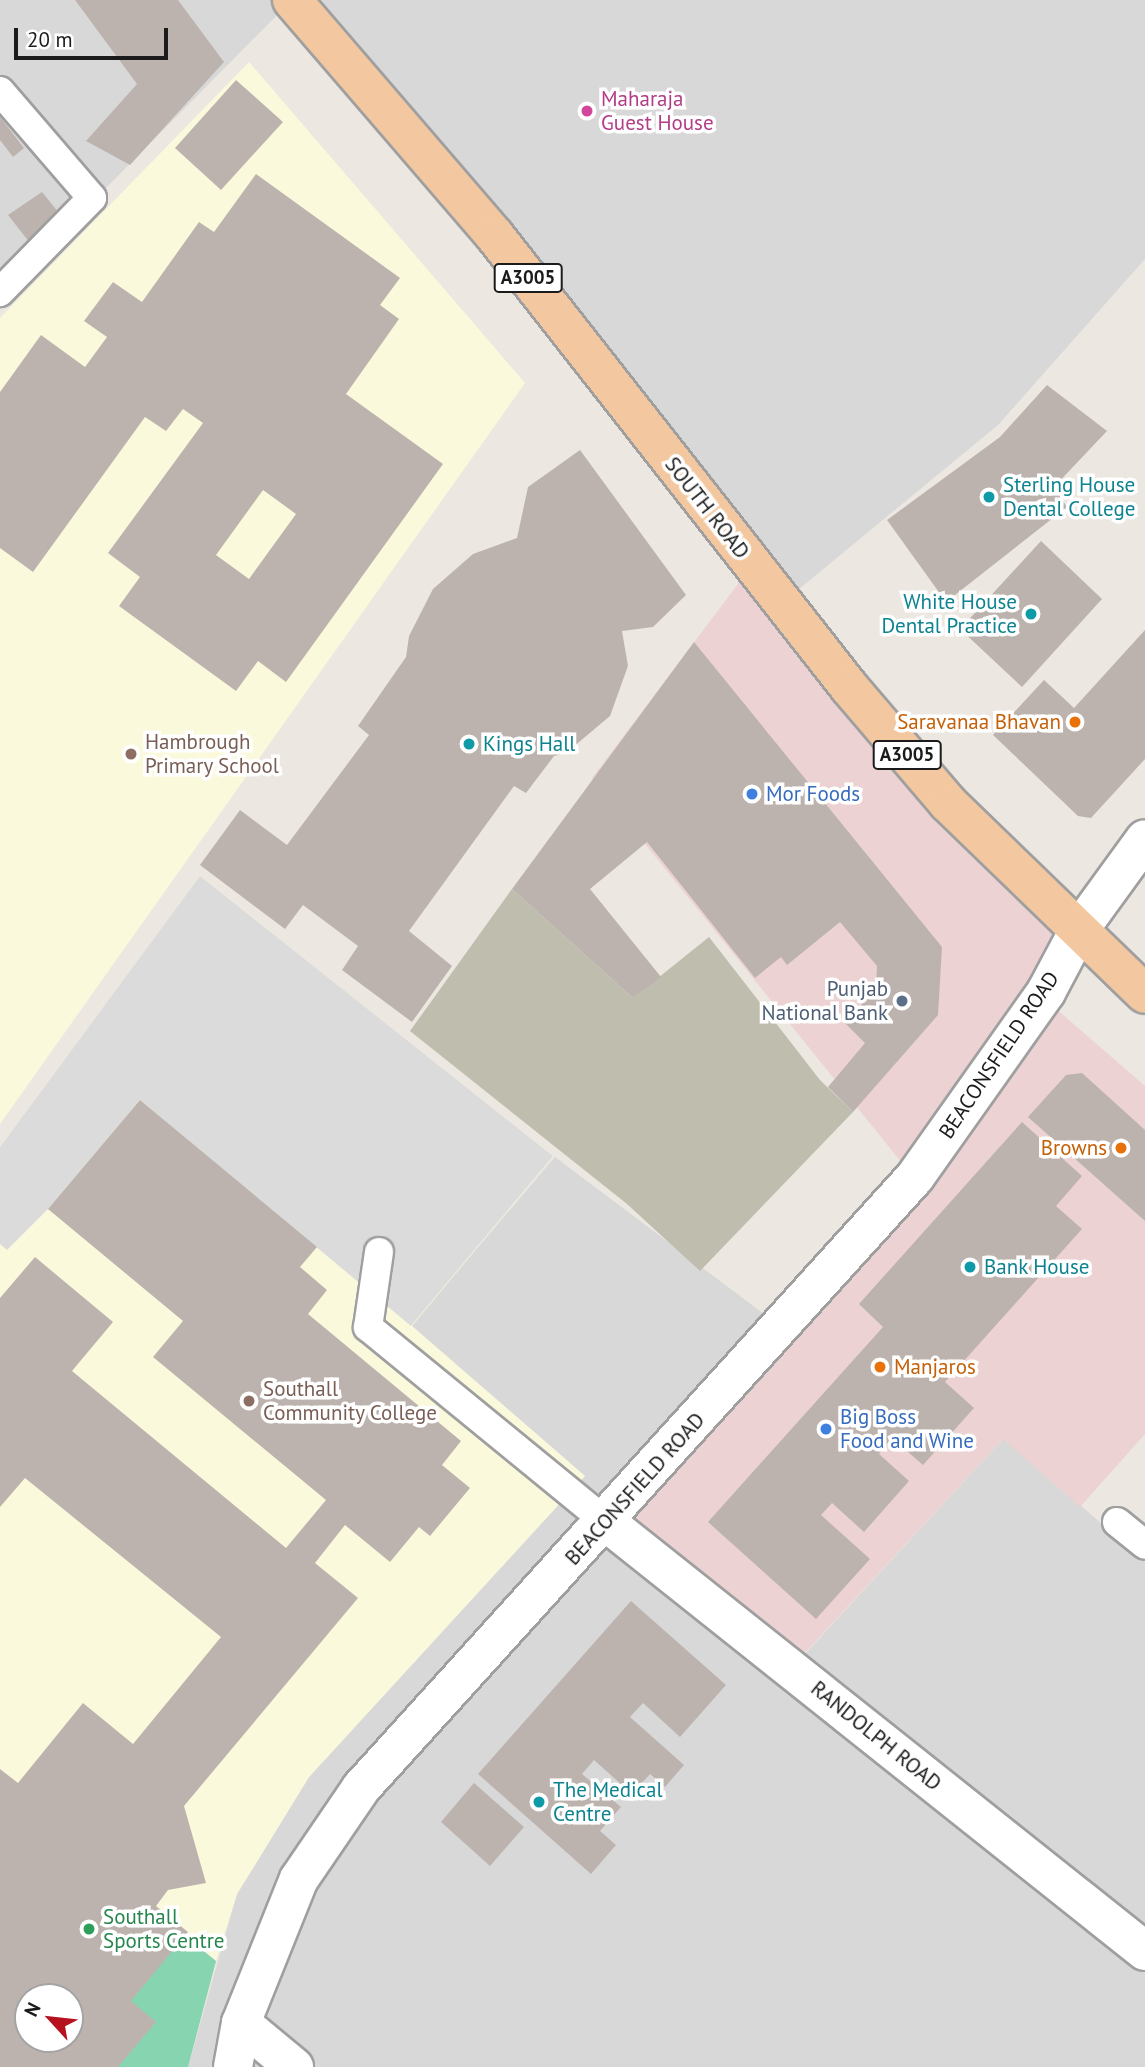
<!DOCTYPE html>
<html>
<head>
<meta charset="utf-8">
<style>
	body { margin:0 }
	#map { position:relative; width:1145px; height:2067px; overflow:hidden; background:#ece7e1; font-family:"PT Sans",sans-serif }
	div>[style] { position:absolute }
	.residential>* { inset:0; background:#d9d8d8 }
	.commercial>* { inset:0; background:#ecd2d3 }
	.education>* { inset:0; background:#fbf9db }
	.construction>* { inset:0; background:#bfbeae }
	.pitch>* { inset:0; background:#86d5b0 }
	.parking>* { inset:0; background:#dbdbdb }
	.building>* { inset:0; background:#bcb3af }
	.roads { filter:drop-shadow(2px 0 #9f9f9f) drop-shadow(-2px 0 #9f9f9f) drop-shadow(0 2px #9f9f9f) drop-shadow(0 -2px #9f9f9f) }
	.service>* { height:28px; margin:-14px; padding:0 14px; transform-origin:14px; border-radius:14px; background:#fff }
	.minor>* { height:38px; margin:-19px; padding:0 19px; transform-origin:19px; border-radius:19px; background:#fff }
	.tertiary>* { height:38px; margin:-19px; padding:0 19px; transform-origin:19px; border-radius:19px; background:#fff }
	.primary>* { height:38px; margin:-19px; padding:0 19px; transform-origin:19px; border-radius:19px; background:#f3c8a0 }
	.dots>* { width:19px; height:19px; translate:-50% -50%; box-sizing:border-box; border:4px solid #fff; border-radius:50% }
	span { translate:-50% -50%; white-space:nowrap; text-align:center; line-height:1.15; -webkit-text-stroke:7px #fff; paint-order:stroke }
	.shield-label span { padding:2px 5px; background:#fff; border:2px solid; border-radius:5px; -webkit-text-stroke-width:0 }
	.shield-label { font-size:19px; color:#1b1b1b; font-weight:700 }
	.hotel-label { font-size:21px; color:#b23c85 }
	.left { translate:0 -50%; text-align:left }
	.culture-label { font-size:21px; color:#0d838f }
	.right { translate:-100% -50%; text-align:right }
	.street-label { font-size:21px; color:#1b1b1b }
	.food-label { font-size:21px; color:#c56008 }
	.education-label { font-size:21px; color:#785e54 }
	.shop-label { font-size:21px; color:#366cbe }
	.service-label { font-size:21px; color:#4e5e75 }
	.leisure-label { font-size:21px; color:#27864d }
	.north { position:absolute; left:14px; top:1983px; width:70px; height:70px; box-sizing:border-box; background:#fff; border:2px solid #a4a4a4; border-radius:50%; rotate:297deg; font-size:19px; font-weight:700; line-height:28px; text-align:center; color:#1b1b1b }
	.north::after { content:''; display:block; margin:auto; width:24px; height:32px; background:#b5111f; clip-path:polygon(50% 0,100% 100%,50% 72%,0 100%) }
	.scale { position:absolute; left:14px; top:28px; width:154px; height:32px; box-sizing:border-box; border:4px solid #1b1b1b; border-top:0; padding-left:9px; font-size:21px; line-height:24px; white-space:nowrap; color:#1b1b1b; -webkit-text-stroke:5px #fff; paint-order:stroke }
</style>
</head>
<body>
<div id="map">
	<div class="residential">
		<i style="clip-path:polygon(0 0,292px 0,0 295px)"></i>
		<i style="clip-path:polygon(308px 0,1145px 0,1145px 259px,998px 425px,793px 594px)"></i>
		<i style="clip-path:polygon(555px 1157px,792px 1335px,803px 1656px,1004px 1438px,1145px 1562px,1145px 2067px,188px 2067px,237px 1894px,309px 1777px,585px 1476px,411px 1326px)"></i>
	</div>
	<div class="commercial">
		<i style="clip-path:polygon(750px 568px,1079px 930px,1039px 994px,1145px 1086px,1145px 1434px,1080px 1507px,1003px 1439px,802px 1656px,631px 1518px,922px 1188px,592px 778px)"></i>
	</div>
	<div class="education">
		<i style="clip-path:polygon(249px 62px,525px 383px,0 1124px,0 318px)"></i>
		<i style="clip-path:polygon(200px 876px,553px 1156px,412px 1326px,585px 1476px,309px 1777px,237px 1894px,216px 1961px,56px 1831px,0 1898px,0 1147px)"></i>
	</div>
	<div class="construction">
		<i style="clip-path:polygon(512px 889px,633px 998px,709px 937px,820px 1080px,853px 1112px,700px 1271px,627px 1204px,410px 1031px)"></i>
	</div>
	<div class="pitch">
		<i style="clip-path:polygon(evenodd,56px 1831px,216px 1961px,188px 2067px,0 2067px,56px 1831px,28px 1997px,70px 1997px,70px 2039px,28px 2039px,28px 1997px)"></i>
	</div>
	<div class="parking">
		<i style="clip-path:polygon(200px 876px,553px 1156px,411px 1326px,140px 1100px,48px 1209px,7px 1250px,0 1244px,0 1147px)"></i>
	</div>
	<div class="building">
		<i style="clip-path:polygon(75px 0,178px 0,224px 62px,130px 165px,86px 141px,137px 84px)"></i>
		<i style="clip-path:polygon(236px 80px,283px 122px,221px 190px,175px 148px)"></i>
		<i style="clip-path:polygon(0 117px,24px 148px,13px 157px,0 140px)"></i>
		<i style="clip-path:polygon(evenodd,256px 174px,400px 278px,380px 305px,399px 319px,346px 394px,443px 464px,286px 682px,258px 661px,236px 691px,119px 606px,140px 577px,108px 553px,203px 423px,183px 409px,166px 431px,145px 417px,33px 572px,0 548px,0 392px,41px 335px,85px 367px,107px 337px,84px 321px,113px 282px,142px 302px,199px 222px,214px 232px,256px 174px,263px 490px,296px 514px,249px 579px,216px 555px,263px 490px)"></i>
		<i style="clip-path:polygon(42px 192px,59px 213px,30px 243px,8px 215px)"></i>
		<i style="clip-path:polygon(1047px 385px,1107px 431px,1054px 487px,1067px 507px,946px 602px,887px 520px,1000px 437px)"></i>
		<i style="clip-path:polygon(580px 450px,686px 595px,653px 627px,622px 631px,628px 666px,610px 716px,566px 753px,554px 756px,526px 793px,514px 786px,409px 931px,452px 966px,412px 1022px,342px 970px,358px 946px,303px 905px,285px 929px,200px 865px,240px 810px,287px 845px,369px 735px,358px 726px,406px 657px,409px 636px,433px 589px,473px 554px,517px 538px,528px 487px)"></i>
		<i style="clip-path:polygon(1041px 541px,1102px 599px,1022px 687px,960px 629px)"></i>
		<i style="clip-path:polygon(1145px 630px,1145px 759px,1091px 818px,1078px 816px,993px 735px,1044px 680px,1074px 708px)"></i>
		<i style="clip-path:polygon(694px 642px,942px 947px,938px 1015px,853px 1112px,828px 1087px,865px 1043px,845px 1023px,876px 988px,877px 966px,840px 922px,787px 965px,781px 957px,755px 978px,647px 842px,590px 889px,661px 977px,633px 998px,512px 889px)"></i>
		<i style="clip-path:polygon(1082px 1073px,1145px 1130px,1145px 1221px,1028px 1117px,1066px 1075px)"></i>
		<i style="clip-path:polygon(evenodd,140px 1100px,317px 1247px,300px 1267px,327px 1290px,308px 1314px,461px 1441px,442px 1465px,470px 1488px,430px 1536px,419px 1527px,390px 1562px,345px 1525px,315px 1563px,358px 1598px,184px 1806px,206px 1883px,168px 1890px,156px 1906px,188px 1932px,131px 2001px,156px 2022px,118px 2067px,0 2067px,0 1769px,18px 1783px,83px 1703px,133px 1744px,221px 1637px,25px 1478px,0 1507px,0 1298px,35px 1257px,113px 1322px,72px 1371px,286px 1548px,326px 1500px,153px 1357px,183px 1321px,48px 1209px,140px 1100px,28px 1997px,70px 1997px,70px 2039px,28px 2039px,28px 1997px)"></i>
		<i style="clip-path:polygon(1022px 1122px,1082px 1176px,1056px 1206px,1082px 1229px,945px 1382px,974px 1408px,923px 1465px,892px 1438px,879px 1454px,909px 1481px,864px 1532px,832px 1503px,821px 1515px,870px 1559px,816px 1619px,708px 1522px,883px 1327px,859px 1304px)"></i>
		<i style="clip-path:polygon(631px 1601px,726px 1685px,680px 1737px,643px 1703px,630px 1717px,684px 1765px,665px 1787px,650px 1774px,632px 1794px,594px 1760px,582px 1774px,621px 1807px,600px 1831px,616px 1845px,591px 1874px,478px 1774px)"></i>
		<i style="clip-path:polygon(474px 1783px,524px 1827px,490px 1866px,441px 1822px)"></i>
	</div>
	<div class="roads">
		<div class="service">
			<i style="left:0;top:91px;width:141px;rotate:49.3deg"></i>
			<i style="left:92px;top:198px;width:132px;rotate:134.4deg"></i>
			<i style="left:379px;top:1252px;width:76px;rotate:98.3deg"></i>
			<i style="left:368px;top:1327px;width:308px;rotate:39.3deg"></i>
			<i style="left:1117px;top:1522px;width:36px;rotate:39deg"></i>
		</div>
		<div class="minor">
			<i style="left:606px;top:1522px;width:689px;rotate:38.52deg"></i>
			<i style="left:241px;top:2023px;width:69px;rotate:39.7deg"></i>
			<i style="left:233px;top:2067px;width:45px;rotate:-79.7deg"></i>
			<i style="left:241px;top:2023px;width:155px;rotate:-68.1deg"></i>
			<i style="left:299px;top:1879px;width:110px;rotate:-55.7deg"></i>
			<i style="left:361px;top:1788px;width:825px;rotate:-47.8deg"></i>
			<i style="left:915px;top:1177px;width:227px;rotate:-54.7deg"></i>
			<i style="left:1046px;top:992px;width:70px;rotate:-62deg"></i>
		</div>
		<div class="tertiary">
			<i style="left:1079px;top:930px;width:112px;rotate:-54deg"></i>
		</div>
		<div class="primary">
			<i style="left:292px;top:0;width:311px;rotate:49.3deg"></i>
			<i style="left:495px;top:236px;width:573px;rotate:51.87deg"></i>
			<i style="left:849px;top:687px;width:153px;rotate:49.5deg"></i>
			<i style="left:948px;top:803px;width:274px;rotate:44.1deg"></i>
		</div>
	</div>
	<div class="dots">
		<i style="left:587px;top:111px;background:#d1479c"></i>
		<i style="left:989px;top:497px;background:#0f9aa8"></i>
		<i style="left:1031px;top:614px;background:#0f9aa8"></i>
		<i style="left:1075px;top:722px;background:#e8710a"></i>
		<i style="left:469px;top:744px;background:#0f9aa8"></i>
		<i style="left:131px;top:754px;background:#8d6e63"></i>
		<i style="left:752px;top:794px;background:#3f7fe0"></i>
		<i style="left:902px;top:1001px;background:#5c6f8a"></i>
		<i style="left:1121px;top:1148px;background:#e8710a"></i>
		<i style="left:970px;top:1267px;background:#0f9aa8"></i>
		<i style="left:880px;top:1367px;background:#e8710a"></i>
		<i style="left:249px;top:1401px;background:#8d6e63"></i>
		<i style="left:826px;top:1429px;background:#3f7fe0"></i>
		<i style="left:539px;top:1802px;background:#0f9aa8"></i>
		<i style="left:89px;top:1929px;background:#2e9e5b"></i>
	</div>
	<div class="shield-label">
		<span style="left:528px;top:278px">A3005</span>
		<span style="left:907px;top:755px">A3005</span>
	</div>
	<div class="hotel-label">
		<span class="left" style="left:601px;top:111px">Maharaja<br>Guest House</span>
	</div>
	<div class="culture-label">
		<span class="left" style="left:1003px;top:497px">Sterling House<br>Dental College</span>
		<span class="right" style="left:1017px;top:614px">White House<br>Dental Practice</span>
		<span class="left" style="left:483px;top:744px">Kings Hall</span>
		<span class="left" style="left:984px;top:1267px">Bank House</span>
		<span class="left" style="left:553px;top:1802px">The Medical<br>Centre</span>
	</div>
	<div class="street-label">
		<span style="left:707px;top:508px;rotate:52deg">SOUTH ROAD</span>
		<span style="left:999px;top:1055px;rotate:-56deg">BEACONSFIELD ROAD</span>
		<span style="left:635px;top:1489px;rotate:-48deg">BEACONSFIELD ROAD</span>
		<span style="left:876px;top:1736px;rotate:39deg">RANDOLPH ROAD</span>
	</div>
	<div class="food-label">
		<span class="right" style="left:1061px;top:722px">Saravanaa Bhavan</span>
		<span class="right" style="left:1107px;top:1148px">Browns</span>
		<span class="left" style="left:894px;top:1367px">Manjaros</span>
	</div>
	<div class="education-label">
		<span class="left" style="left:145px;top:754px">Hambrough<br>Primary School</span>
		<span class="left" style="left:263px;top:1401px">Southall<br>Community College</span>
	</div>
	<div class="shop-label">
		<span class="left" style="left:766px;top:794px">Mor Foods</span>
		<span class="left" style="left:840px;top:1429px">Big Boss<br>Food and Wine</span>
	</div>
	<div class="service-label">
		<span class="right" style="left:888px;top:1001px">Punjab<br>National Bank</span>
	</div>
	<div class="leisure-label">
		<span class="left" style="left:103px;top:1929px">Southall<br>Sports Centre</span>
	</div>
	<div class="north">N</div>
	<div class="scale">20 m</div>
</div>
</body>
</html>
